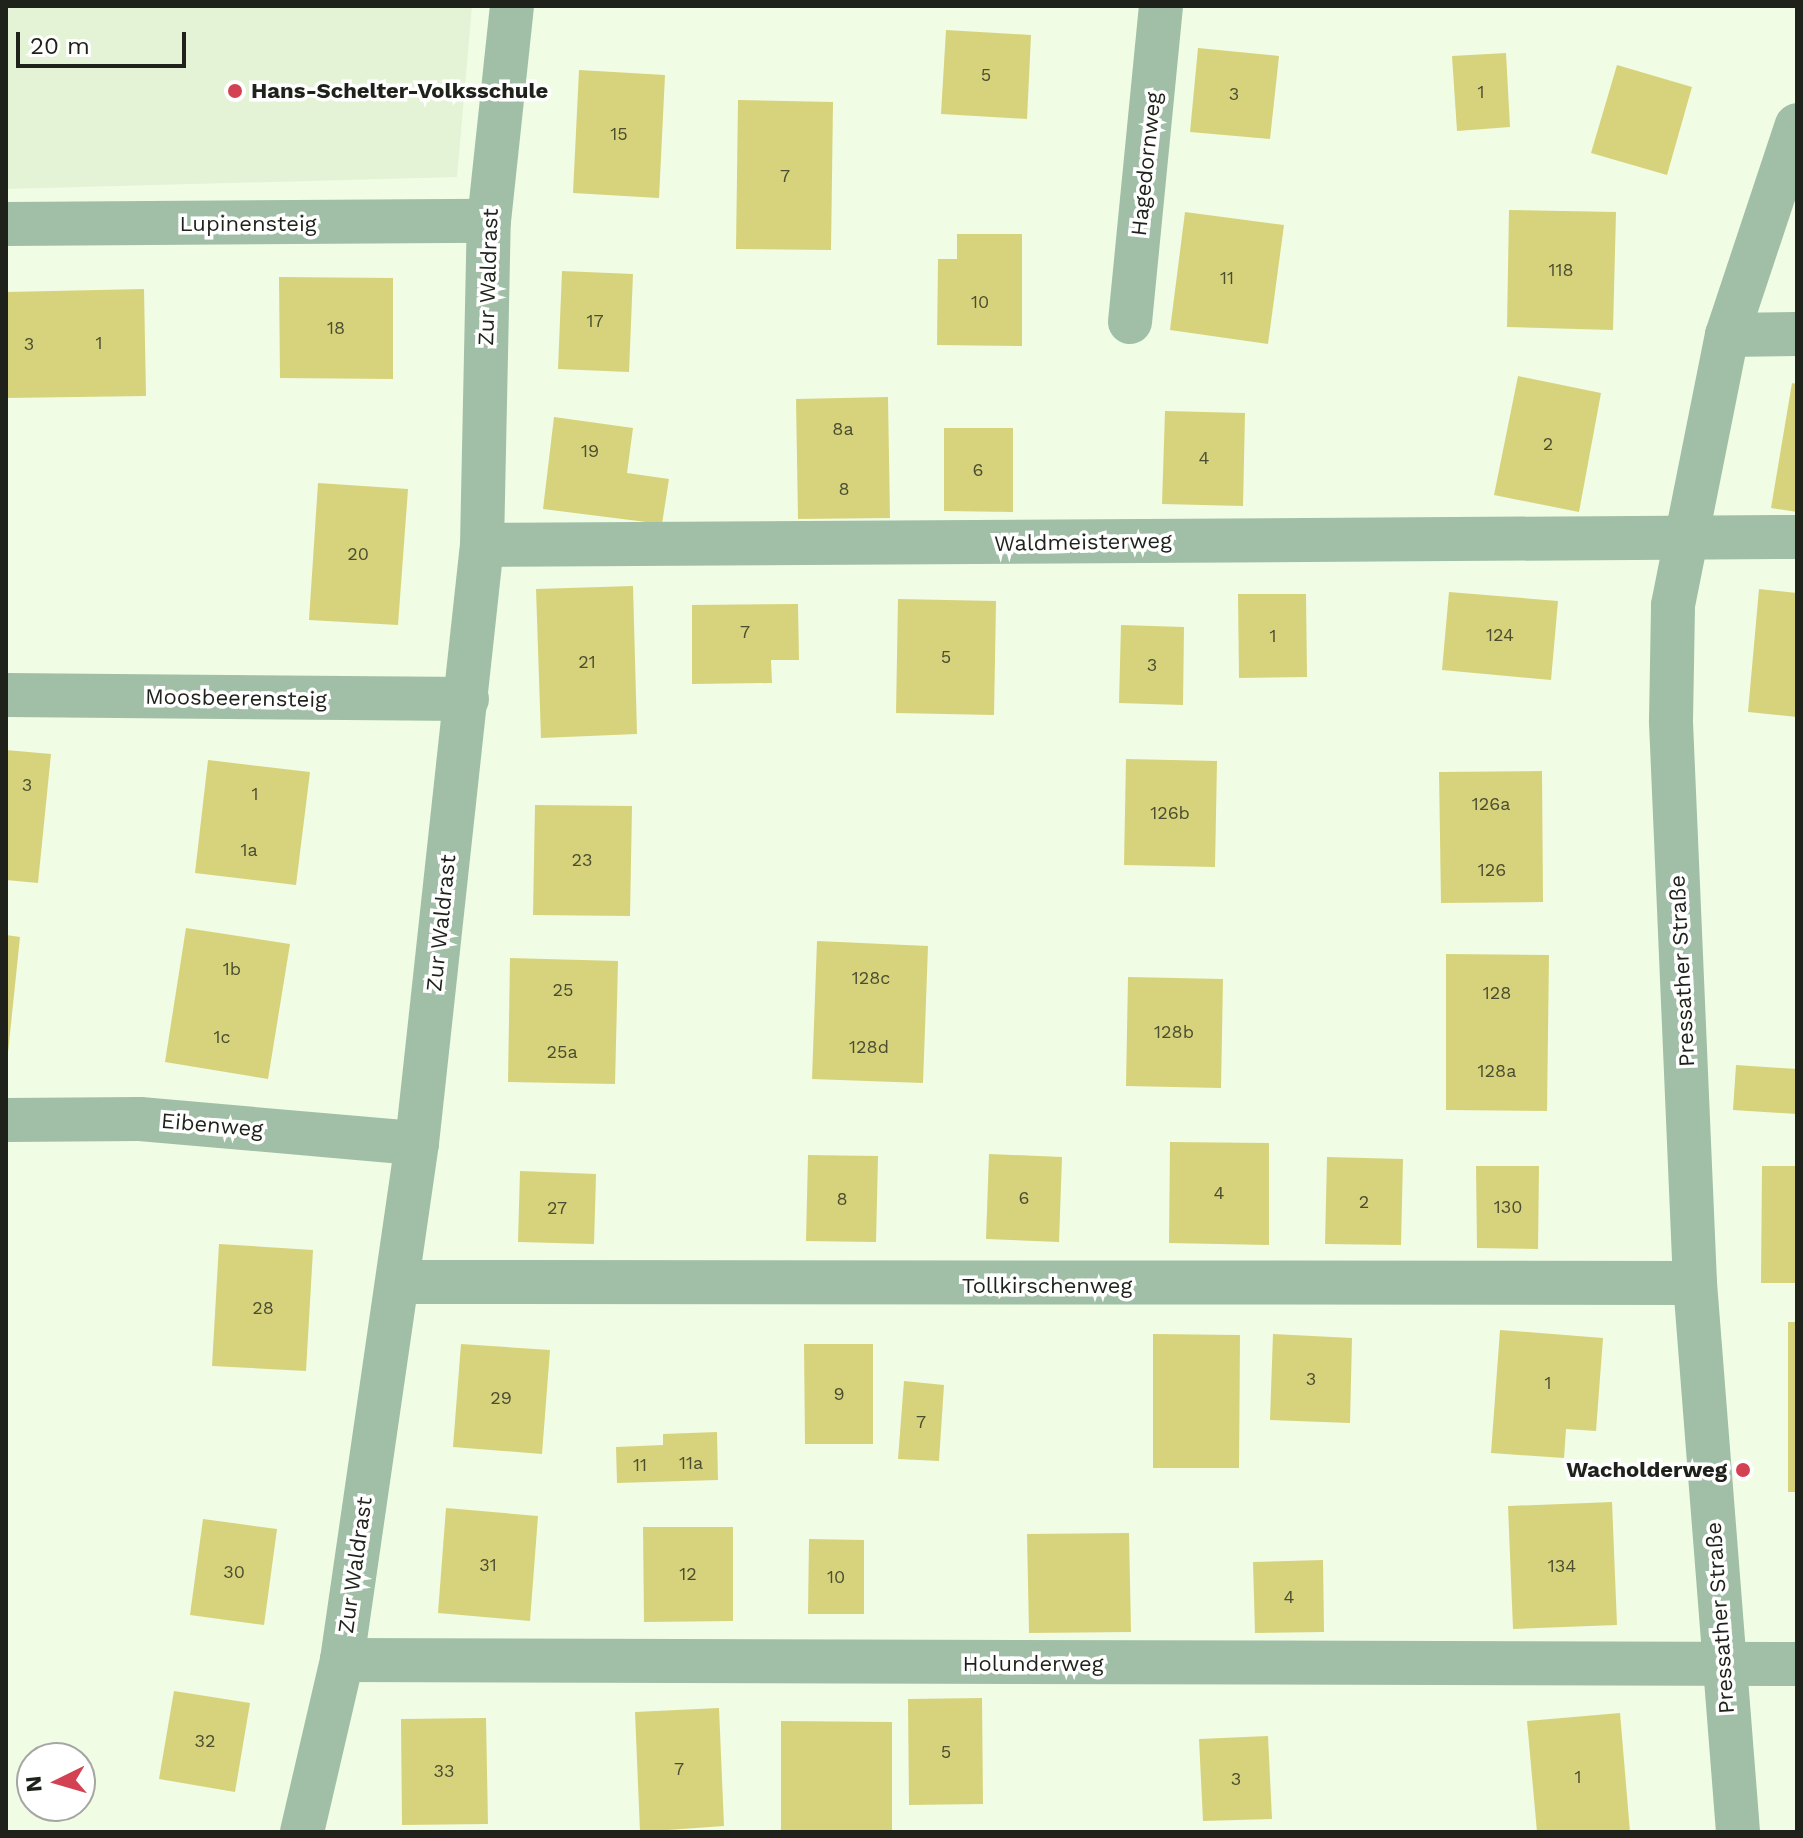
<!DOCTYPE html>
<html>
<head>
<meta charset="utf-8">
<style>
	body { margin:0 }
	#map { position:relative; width:1803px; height:1838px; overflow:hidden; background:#f1fce5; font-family:"Work Sans",sans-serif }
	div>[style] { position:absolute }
	.built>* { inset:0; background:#e4f2d5 }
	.building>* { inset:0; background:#d7d37c }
	.minor>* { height:44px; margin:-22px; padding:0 22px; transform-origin:22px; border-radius:22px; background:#a0bfa6 }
	.dots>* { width:22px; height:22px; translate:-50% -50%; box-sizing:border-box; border:4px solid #fff; border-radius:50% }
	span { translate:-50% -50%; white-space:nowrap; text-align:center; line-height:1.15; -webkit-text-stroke:7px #fff; paint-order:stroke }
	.number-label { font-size:18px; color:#4c4e32 }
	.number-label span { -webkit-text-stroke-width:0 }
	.poi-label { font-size:22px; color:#1e221a; font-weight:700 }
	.left { translate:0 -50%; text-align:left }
	.right { translate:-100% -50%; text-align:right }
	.street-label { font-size:22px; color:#1e221a }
	.frame { position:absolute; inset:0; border:8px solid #1e221a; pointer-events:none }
	.north { position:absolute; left:16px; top:1742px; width:80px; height:80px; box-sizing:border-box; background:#fff; border:2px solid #a5a7a3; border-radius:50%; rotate:265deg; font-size:22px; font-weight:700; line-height:32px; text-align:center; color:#1e221a }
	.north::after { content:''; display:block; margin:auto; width:28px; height:36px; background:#d24253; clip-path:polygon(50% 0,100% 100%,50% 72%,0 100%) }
	.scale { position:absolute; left:16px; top:32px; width:170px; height:36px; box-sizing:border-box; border:4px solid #1e221a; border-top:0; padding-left:10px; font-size:24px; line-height:28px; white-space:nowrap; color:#1e221a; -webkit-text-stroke:6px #fff; paint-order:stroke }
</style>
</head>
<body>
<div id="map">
	<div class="built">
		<i style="clip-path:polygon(6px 6px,472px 6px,457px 177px,6px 189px)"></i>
	</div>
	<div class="building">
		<i style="clip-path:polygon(946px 30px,1031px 35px,1027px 119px,941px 114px)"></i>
		<i style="clip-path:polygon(1198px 48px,1279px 56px,1270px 139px,1190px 132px)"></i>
		<i style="clip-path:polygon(1506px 53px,1510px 127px,1457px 131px,1452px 56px)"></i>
		<i style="clip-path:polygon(1617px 65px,1692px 87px,1667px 175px,1591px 153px)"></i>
		<i style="clip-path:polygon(579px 70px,665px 75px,659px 198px,573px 193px)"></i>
		<i style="clip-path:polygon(738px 100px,833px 102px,831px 250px,736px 249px)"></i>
		<i style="clip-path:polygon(1509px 210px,1616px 212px,1613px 330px,1507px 327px)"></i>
		<i style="clip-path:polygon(1185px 212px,1284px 225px,1268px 344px,1170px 330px)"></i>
		<i style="clip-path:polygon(957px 234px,1022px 234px,1022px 346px,937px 345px,938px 259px,957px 259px)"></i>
		<i style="clip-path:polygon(562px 271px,633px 274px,629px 372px,558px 369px)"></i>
		<i style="clip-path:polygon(279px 277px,393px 278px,393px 379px,280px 378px)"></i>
		<i style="clip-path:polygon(144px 289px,146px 396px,6px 398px,6px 292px)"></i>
		<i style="clip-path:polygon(1518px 376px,1601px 393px,1579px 512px,1494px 495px)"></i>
		<i style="clip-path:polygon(1792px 383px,1797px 384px,1797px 512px,1771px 508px)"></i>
		<i style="clip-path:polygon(888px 397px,890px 518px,798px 519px,796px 399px)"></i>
		<i style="clip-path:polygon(1165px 411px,1245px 413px,1243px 506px,1162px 504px)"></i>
		<i style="clip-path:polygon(554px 417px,633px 428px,627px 473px,669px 479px,662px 524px,543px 509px)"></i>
		<i style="clip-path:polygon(944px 428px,1013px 428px,1013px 512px,944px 511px)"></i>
		<i style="clip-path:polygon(318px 483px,408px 489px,398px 625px,309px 620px)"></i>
		<i style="clip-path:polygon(633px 586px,637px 734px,541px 738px,536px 589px)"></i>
		<i style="clip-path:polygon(1759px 589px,1797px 593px,1797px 717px,1748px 712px)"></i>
		<i style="clip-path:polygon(1449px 592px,1558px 601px,1551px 680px,1442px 670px)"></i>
		<i style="clip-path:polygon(1238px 594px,1306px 594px,1307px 677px,1239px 678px)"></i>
		<i style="clip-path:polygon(898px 599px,996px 601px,994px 715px,896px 713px)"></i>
		<i style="clip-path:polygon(798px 604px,799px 660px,771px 660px,772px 683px,692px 684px,692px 605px)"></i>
		<i style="clip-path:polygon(1121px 625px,1184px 627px,1183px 705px,1119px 703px)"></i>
		<i style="clip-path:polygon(6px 750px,51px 754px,38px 883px,6px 880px)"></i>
		<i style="clip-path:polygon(1126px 759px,1217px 761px,1215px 867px,1124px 865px)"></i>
		<i style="clip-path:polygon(208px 760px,310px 772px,296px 885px,195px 873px)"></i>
		<i style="clip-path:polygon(1542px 771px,1543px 902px,1441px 903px,1439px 772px)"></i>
		<i style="clip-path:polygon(535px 805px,632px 806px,630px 916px,533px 915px)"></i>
		<i style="clip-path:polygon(186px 928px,290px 944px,268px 1079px,165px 1062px)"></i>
		<i style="clip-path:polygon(6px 935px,20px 937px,8px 1053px,6px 1053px)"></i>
		<i style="clip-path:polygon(817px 941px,928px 946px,923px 1083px,812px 1079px)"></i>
		<i style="clip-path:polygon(1446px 954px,1549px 955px,1547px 1111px,1446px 1110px)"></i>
		<i style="clip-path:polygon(510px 958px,618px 961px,615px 1084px,508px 1082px)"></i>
		<i style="clip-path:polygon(1128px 977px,1223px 979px,1221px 1088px,1126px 1086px)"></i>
		<i style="clip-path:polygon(1736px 1065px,1797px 1069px,1797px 1114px,1733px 1110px)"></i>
		<i style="clip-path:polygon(1170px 1142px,1269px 1143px,1269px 1245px,1169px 1243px)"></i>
		<i style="clip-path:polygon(989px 1154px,1062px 1157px,1059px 1242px,986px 1239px)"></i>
		<i style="clip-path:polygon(808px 1155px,878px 1156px,876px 1242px,806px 1241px)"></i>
		<i style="clip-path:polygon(1327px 1157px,1403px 1159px,1401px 1245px,1325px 1244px)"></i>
		<i style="clip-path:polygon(1476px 1166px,1539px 1166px,1538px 1249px,1477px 1248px)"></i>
		<i style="clip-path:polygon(1762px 1166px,1797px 1166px,1797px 1283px,1761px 1283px)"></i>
		<i style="clip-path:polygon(520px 1171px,596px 1174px,594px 1244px,518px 1242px)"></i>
		<i style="clip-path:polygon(219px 1244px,313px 1250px,306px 1371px,212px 1366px)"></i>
		<i style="clip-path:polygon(1788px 1322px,1797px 1322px,1797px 1492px,1788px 1492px)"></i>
		<i style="clip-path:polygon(1500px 1330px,1603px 1338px,1596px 1431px,1566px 1429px,1564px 1458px,1491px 1453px)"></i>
		<i style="clip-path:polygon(1153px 1334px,1240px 1335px,1239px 1468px,1153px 1468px)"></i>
		<i style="clip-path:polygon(1273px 1334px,1352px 1338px,1350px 1423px,1270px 1420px)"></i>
		<i style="clip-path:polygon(461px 1344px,550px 1350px,542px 1454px,453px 1447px)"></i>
		<i style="clip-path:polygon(804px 1344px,873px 1344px,873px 1444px,805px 1444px)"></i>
		<i style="clip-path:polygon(904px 1381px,944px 1385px,939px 1461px,898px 1459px)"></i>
		<i style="clip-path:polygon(717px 1432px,718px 1480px,617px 1483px,616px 1447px,663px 1445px,663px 1434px)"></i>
		<i style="clip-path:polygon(1612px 1502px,1617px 1625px,1513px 1629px,1508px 1506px)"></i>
		<i style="clip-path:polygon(446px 1508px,538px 1516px,530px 1621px,438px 1613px)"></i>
		<i style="clip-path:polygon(203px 1519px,277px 1529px,264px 1625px,190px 1615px)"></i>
		<i style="clip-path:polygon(643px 1527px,733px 1527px,733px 1621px,644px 1622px)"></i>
		<i style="clip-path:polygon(1129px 1533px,1131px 1632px,1029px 1633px,1027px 1534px)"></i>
		<i style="clip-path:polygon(809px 1539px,864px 1540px,864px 1614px,808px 1614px)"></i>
		<i style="clip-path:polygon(1323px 1560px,1324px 1632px,1255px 1633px,1253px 1562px)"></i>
		<i style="clip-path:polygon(174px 1691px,250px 1703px,235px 1792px,159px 1779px)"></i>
		<i style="clip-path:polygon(982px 1698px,983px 1804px,909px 1805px,908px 1699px)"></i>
		<i style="clip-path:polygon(719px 1708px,724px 1826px,640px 1832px,635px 1712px)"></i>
		<i style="clip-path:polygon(1620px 1713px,1630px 1832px,1537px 1832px,1527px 1721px)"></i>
		<i style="clip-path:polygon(486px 1718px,488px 1824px,402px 1825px,401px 1719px)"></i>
		<i style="clip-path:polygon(781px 1721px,892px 1722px,892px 1832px,781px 1832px)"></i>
		<i style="clip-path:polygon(1268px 1736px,1272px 1819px,1203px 1821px,1199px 1739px)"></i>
	</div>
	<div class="minor">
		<i style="left:6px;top:224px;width:483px;rotate:-0.4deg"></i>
		<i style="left:1130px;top:322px;width:318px;rotate:-84.4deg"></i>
		<i style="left:1727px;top:335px;width:70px;rotate:-0.8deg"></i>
		<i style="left:482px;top:545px;width:1315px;rotate:-0.35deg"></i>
		<i style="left:6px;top:695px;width:461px;rotate:0.5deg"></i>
		<i style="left:6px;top:1120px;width:134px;rotate:-0.4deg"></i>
		<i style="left:140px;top:1119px;width:278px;rotate:5deg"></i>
		<i style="left:398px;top:1282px;width:1297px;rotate:0.04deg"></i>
		<i style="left:342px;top:1660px;width:1455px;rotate:0.16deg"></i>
		<i style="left:302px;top:1832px;width:177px;rotate:-76.9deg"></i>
		<i style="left:342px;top:1660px;width:522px;rotate:-81.75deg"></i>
		<i style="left:417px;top:1143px;width:602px;rotate:-83.8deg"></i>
		<i style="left:482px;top:545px;width:324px;rotate:-88.8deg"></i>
		<i style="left:489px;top:221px;width:216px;rotate:-83.9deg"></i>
		<i style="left:1738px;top:1832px;width:551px;rotate:-94.48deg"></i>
		<i style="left:1695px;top:1283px;width:563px;rotate:-92.45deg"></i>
		<i style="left:1671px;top:721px;width:116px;rotate:-89deg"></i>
		<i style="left:1673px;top:605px;width:275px;rotate:-78.7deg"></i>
		<i style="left:1727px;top:335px;width:221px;rotate:-71.6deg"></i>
	</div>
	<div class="dots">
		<i style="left:235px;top:91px;background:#d24253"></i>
		<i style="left:1743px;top:1470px;background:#d24253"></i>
	</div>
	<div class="number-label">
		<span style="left:986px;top:75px">5</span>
		<span style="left:1481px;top:92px">1</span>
		<span style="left:1234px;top:94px">3</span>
		<span style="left:619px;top:134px">15</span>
		<span style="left:785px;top:176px">7</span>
		<span style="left:1561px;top:270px">118</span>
		<span style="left:1227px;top:278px">11</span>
		<span style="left:980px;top:302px">10</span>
		<span style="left:595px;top:321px">17</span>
		<span style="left:336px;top:328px">18</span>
		<span style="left:99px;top:343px">1</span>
		<span style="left:29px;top:344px">3</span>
		<span style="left:843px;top:429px">8a</span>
		<span style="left:1548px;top:444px">2</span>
		<span style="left:590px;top:451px">19</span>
		<span style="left:1204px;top:458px">4</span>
		<span style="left:978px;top:470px">6</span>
		<span style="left:844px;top:489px">8</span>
		<span style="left:358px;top:554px">20</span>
		<span style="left:745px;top:632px">7</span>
		<span style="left:1500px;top:635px">124</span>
		<span style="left:1273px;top:636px">1</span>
		<span style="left:946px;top:657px">5</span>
		<span style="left:587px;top:662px">21</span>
		<span style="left:1152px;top:665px">3</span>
		<span style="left:27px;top:785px">3</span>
		<span style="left:255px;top:794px">1</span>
		<span style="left:1491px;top:804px">126a</span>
		<span style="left:1170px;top:813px">126b</span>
		<span style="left:249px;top:850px">1a</span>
		<span style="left:582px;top:860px">23</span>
		<span style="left:1492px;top:870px">126</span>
		<span style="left:232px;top:969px">1b</span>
		<span style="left:871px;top:978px">128c</span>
		<span style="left:563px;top:990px">25</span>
		<span style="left:1497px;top:993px">128</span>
		<span style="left:1174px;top:1032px">128b</span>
		<span style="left:222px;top:1037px">1c</span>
		<span style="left:869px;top:1047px">128d</span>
		<span style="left:562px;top:1052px">25a</span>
		<span style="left:1497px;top:1071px">128a</span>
		<span style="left:1219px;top:1193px">4</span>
		<span style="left:1024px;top:1198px">6</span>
		<span style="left:842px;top:1199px">8</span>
		<span style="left:1364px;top:1202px">2</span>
		<span style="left:1508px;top:1207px">130</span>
		<span style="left:557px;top:1208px">27</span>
		<span style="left:263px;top:1308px">28</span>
		<span style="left:1311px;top:1379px">3</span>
		<span style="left:1548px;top:1383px">1</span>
		<span style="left:839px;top:1394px">9</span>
		<span style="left:501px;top:1398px">29</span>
		<span style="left:921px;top:1422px">7</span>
		<span style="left:691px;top:1463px">11a</span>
		<span style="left:640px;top:1465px">11</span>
		<span style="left:488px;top:1565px">31</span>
		<span style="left:1562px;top:1566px">134</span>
		<span style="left:234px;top:1572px">30</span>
		<span style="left:688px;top:1574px">12</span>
		<span style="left:836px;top:1577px">10</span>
		<span style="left:1289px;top:1597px">4</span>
		<span style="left:205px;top:1741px">32</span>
		<span style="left:946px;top:1752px">5</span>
		<span style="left:679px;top:1769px">7</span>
		<span style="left:444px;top:1771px">33</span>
		<span style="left:1578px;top:1777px">1</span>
		<span style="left:1236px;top:1779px">3</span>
	</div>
	<div class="poi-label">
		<span class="left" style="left:251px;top:91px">Hans-Schelter-Volksschule</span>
		<span class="right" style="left:1727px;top:1470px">Wacholderweg</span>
	</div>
	<div class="street-label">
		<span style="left:1146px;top:164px;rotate:-84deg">Hagedornweg</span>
		<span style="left:248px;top:224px">Lupinensteig</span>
		<span style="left:488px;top:277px;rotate:-88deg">Zur Waldrast</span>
		<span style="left:1083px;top:542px;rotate:-1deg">Waldmeisterweg</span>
		<span style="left:236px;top:698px;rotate:1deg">Moosbeerensteig</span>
		<span style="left:441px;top:923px;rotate:-84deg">Zur Waldrast</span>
		<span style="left:1682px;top:971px;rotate:-93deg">Pressather Straße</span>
		<span style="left:212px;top:1125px;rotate:5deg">Eibenweg</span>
		<span style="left:1047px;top:1286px">Tollkirschenweg</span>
		<span style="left:355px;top:1565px;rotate:-82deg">Zur Waldrast</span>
		<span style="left:1720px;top:1618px;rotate:-94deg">Pressather Straße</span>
		<span style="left:1033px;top:1664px">Holunderweg</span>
	</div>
	<div class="frame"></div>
	<div class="north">N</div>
	<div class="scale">20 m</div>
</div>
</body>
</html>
